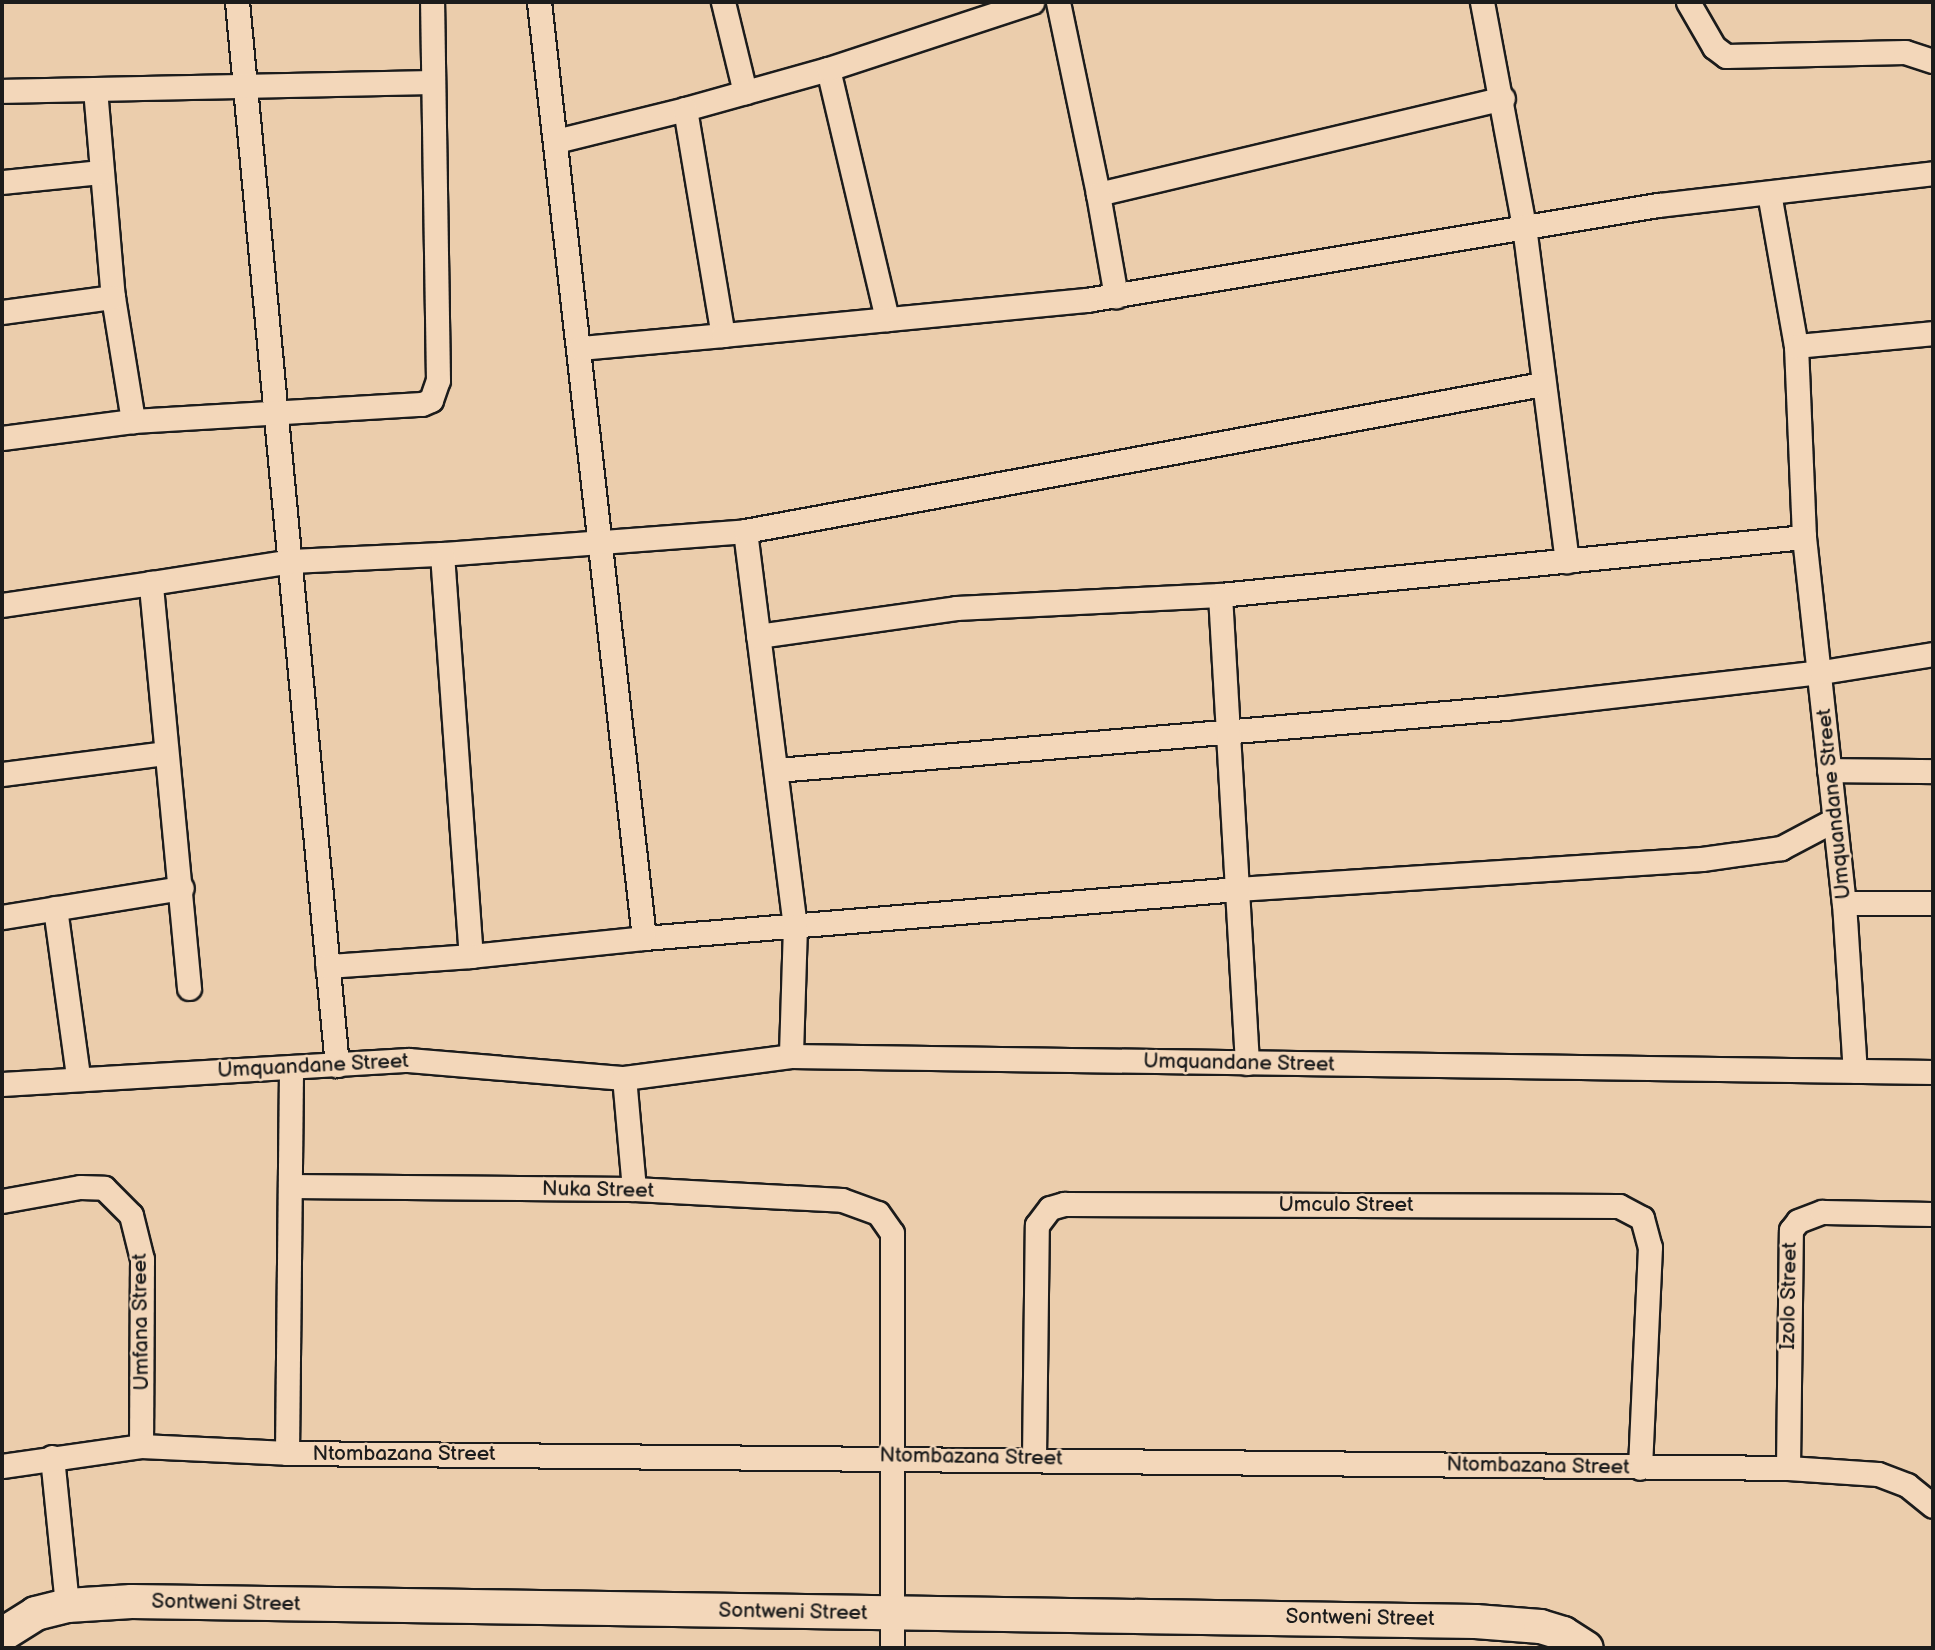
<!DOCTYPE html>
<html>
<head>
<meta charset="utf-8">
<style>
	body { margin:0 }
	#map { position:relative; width:1935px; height:1650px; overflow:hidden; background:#ebcdac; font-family:"Balsamiq Sans",sans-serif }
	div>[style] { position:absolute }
	.roads { filter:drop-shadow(2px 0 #1c1c1c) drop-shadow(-2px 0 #1c1c1c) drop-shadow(0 2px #1c1c1c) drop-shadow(0 -2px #1c1c1c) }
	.street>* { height:23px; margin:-11.5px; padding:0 11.5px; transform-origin:11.5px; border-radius:11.5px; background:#f3d7ba }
	.secondary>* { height:33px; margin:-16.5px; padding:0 16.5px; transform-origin:16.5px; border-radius:16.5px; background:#f3d7ba }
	span { translate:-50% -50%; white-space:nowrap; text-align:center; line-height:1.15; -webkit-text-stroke:5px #f3d7ba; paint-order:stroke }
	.street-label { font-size:21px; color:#1c1c1c }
	.frame { position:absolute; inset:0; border:4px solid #1c1c1c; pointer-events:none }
</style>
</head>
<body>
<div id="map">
	<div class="roads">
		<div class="street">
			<i style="left:237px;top:2px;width:1068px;rotate:84.63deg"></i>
			<i style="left:539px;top:2px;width:942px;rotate:83.6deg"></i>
			<i style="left:644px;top:938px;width:595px;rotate:-4.72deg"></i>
			<i style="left:1237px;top:889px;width:466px;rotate:-3.7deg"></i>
			<i style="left:1702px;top:859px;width:80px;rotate:-7.9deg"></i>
			<i style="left:1781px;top:848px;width:58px;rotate:-27.9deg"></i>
			<i style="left:723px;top:2px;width:93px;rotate:76.3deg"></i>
			<i style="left:1058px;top:2px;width:196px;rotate:78.2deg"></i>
			<i style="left:1098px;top:194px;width:416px;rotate:-13.3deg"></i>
			<i style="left:1482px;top:2px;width:228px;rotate:79.4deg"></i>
			<i style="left:1524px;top:226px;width:338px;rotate:82.7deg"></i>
			<i style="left:1688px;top:2px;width:52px;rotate:60deg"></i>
			<i style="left:1714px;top:47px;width:15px;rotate:37deg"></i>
			<i style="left:1726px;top:56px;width:179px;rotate:-1.3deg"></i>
			<i style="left:1905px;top:52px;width:29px;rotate:18deg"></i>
			<i style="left:828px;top:69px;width:257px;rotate:76.7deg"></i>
			<i style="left:95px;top:89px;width:209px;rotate:85.1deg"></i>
			<i style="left:113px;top:297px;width:126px;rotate:80.8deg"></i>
			<i style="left:2px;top:91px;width:431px;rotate:-1.2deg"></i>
			<i style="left:685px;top:109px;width:148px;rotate:-15.6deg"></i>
			<i style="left:828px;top:69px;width:215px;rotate:-18.2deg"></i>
			<i style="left:556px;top:141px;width:133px;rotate:-13.9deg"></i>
			<i style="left:685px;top:109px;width:229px;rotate:80.5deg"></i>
			<i style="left:723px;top:335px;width:144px;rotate:174.8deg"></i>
			<i style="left:2px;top:182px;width:100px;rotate:-5.8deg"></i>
			<i style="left:1769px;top:193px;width:155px;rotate:80deg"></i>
			<i style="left:1796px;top:346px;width:191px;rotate:87.6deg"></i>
			<i style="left:1804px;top:537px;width:368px;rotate:83.8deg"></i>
			<i style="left:1844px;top:903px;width:168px;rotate:86.3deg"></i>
			<i style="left:1098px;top:194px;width:104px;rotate:80deg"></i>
			<i style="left:2px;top:312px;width:112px;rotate:-7.7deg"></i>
			<i style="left:723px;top:335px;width:366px;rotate:-5.5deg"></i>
			<i style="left:1087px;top:300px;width:579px;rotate:-9.45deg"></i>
			<i style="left:1658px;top:205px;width:277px;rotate:-6.6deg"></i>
			<i style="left:1796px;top:346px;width:138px;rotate:-5.4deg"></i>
			<i style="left:2px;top:438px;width:132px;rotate:-7.4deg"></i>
			<i style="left:133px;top:421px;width:289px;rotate:-3.4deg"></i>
			<i style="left:422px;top:404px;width:10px;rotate:-24deg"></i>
			<i style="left:431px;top:400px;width:21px;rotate:-71deg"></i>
			<i style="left:438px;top:380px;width:378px;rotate:-90.9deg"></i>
			<i style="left:745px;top:531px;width:398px;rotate:82.8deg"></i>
			<i style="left:795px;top:926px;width:130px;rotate:91.8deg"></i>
			<i style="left:442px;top:554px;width:304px;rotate:-4.3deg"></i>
			<i style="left:745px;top:531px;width:810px;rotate:-10.45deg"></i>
			<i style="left:2px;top:605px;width:151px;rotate:-8.4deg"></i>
			<i style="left:758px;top:636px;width:200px;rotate:-8deg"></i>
			<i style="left:956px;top:608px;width:264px;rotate:-2.8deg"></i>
			<i style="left:777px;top:770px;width:731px;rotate:-4.87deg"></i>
			<i style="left:1505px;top:708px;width:319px;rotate:-6.5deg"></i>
			<i style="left:1822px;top:672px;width:112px;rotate:-9.2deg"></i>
			<i style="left:1829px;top:770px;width:104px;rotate:0.6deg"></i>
			<i style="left:2px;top:774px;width:164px;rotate:-7.3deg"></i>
			<i style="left:1844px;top:903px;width:89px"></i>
			<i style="left:55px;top:908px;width:171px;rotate:82.2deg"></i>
			<i style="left:2px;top:917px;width:182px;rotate:-9.2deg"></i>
			<i style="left:471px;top:956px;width:174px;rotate:-5.9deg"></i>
			<i style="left:189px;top:988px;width:407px;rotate:-95.4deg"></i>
			<i style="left:151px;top:583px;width:142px;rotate:-8.9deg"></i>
			<i style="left:291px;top:561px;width:151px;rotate:-2.7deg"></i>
			<i style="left:442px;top:554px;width:403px;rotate:85.9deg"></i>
			<i style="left:471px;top:956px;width:144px;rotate:176deg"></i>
			<i style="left:1247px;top:1063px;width:469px;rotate:-93.3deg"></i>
			<i style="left:1220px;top:595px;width:587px;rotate:-5.67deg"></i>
			<i style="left:2px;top:1084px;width:407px;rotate:-3.4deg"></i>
			<i style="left:408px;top:1060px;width:217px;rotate:4.8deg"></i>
			<i style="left:290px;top:1186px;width:344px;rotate:0.5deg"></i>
			<i style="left:634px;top:1189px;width:208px;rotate:3deg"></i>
			<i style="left:842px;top:1200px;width:38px;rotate:20deg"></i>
			<i style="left:878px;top:1213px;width:24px;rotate:55deg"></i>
			<i style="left:892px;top:1233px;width:415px;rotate:90deg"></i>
			<i style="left:634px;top:1189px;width:111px;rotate:-95.1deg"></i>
			<i style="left:624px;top:1078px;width:168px;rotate:-7.5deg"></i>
			<i style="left:791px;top:1056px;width:1142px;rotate:0.8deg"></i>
			<i style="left:2px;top:1201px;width:79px;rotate:-10.2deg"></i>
			<i style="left:80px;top:1187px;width:24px;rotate:2deg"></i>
			<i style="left:104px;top:1188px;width:38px;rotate:45deg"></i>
			<i style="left:131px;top:1215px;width:45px;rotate:76deg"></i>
			<i style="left:142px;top:1259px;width:187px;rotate:90.3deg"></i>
			<i style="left:287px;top:1453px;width:386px;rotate:-89.4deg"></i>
			<i style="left:52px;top:1457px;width:149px;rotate:84.2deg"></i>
			<i style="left:1034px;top:1458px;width:233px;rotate:-89.3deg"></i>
			<i style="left:1037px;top:1225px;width:21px;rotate:-53deg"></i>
			<i style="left:1050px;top:1208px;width:15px;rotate:-16deg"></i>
			<i style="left:1064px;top:1204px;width:555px;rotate:0.21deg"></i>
			<i style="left:1619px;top:1206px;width:26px;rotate:28deg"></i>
			<i style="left:1642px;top:1218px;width:30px;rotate:75deg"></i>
			<i style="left:1650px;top:1247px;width:221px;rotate:92.6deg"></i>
			<i style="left:2px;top:1466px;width:140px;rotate:-8.2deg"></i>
			<i style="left:141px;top:1446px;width:146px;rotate:2.7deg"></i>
			<i style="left:287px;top:1453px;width:1501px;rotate:0.57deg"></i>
			<i style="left:1788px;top:1468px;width:90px;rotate:3.8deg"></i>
			<i style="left:1878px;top:1474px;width:31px;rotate:21deg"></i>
			<i style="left:1907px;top:1485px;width:33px;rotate:39deg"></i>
			<i style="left:1788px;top:1468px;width:238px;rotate:-89.3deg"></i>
			<i style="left:1791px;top:1230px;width:11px;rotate:-52deg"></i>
			<i style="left:1798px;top:1221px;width:26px;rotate:-21deg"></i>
			<i style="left:1822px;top:1212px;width:111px;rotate:1deg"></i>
		</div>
		<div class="secondary">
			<i style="left:2px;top:1634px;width:39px;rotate:-32deg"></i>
			<i style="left:35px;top:1613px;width:33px;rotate:-14deg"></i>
			<i style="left:67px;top:1605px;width:64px;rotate:-3.6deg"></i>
			<i style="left:131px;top:1601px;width:1344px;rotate:0.85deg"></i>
			<i style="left:1475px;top:1621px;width:65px;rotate:4.4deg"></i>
			<i style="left:1540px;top:1626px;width:24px;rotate:17deg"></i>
			<i style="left:1563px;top:1633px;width:27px;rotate:33deg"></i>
		</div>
	</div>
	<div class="street-label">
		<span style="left:1834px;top:804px;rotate:-96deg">Umquandane Street</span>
		<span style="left:1239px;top:1063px;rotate:1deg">Umquandane Street</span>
		<span style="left:313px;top:1066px;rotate:-3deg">Umquandane Street</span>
		<span style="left:598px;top:1190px;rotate:1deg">Nuka Street</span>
		<span style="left:1346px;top:1205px">Umculo Street</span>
		<span style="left:1789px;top:1296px;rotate:-89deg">Izolo Street</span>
		<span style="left:141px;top:1322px;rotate:-91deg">Umfana Street</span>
		<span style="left:404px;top:1454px">Ntombazana Street</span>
		<span style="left:971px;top:1457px;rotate:1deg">Ntombazana Street</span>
		<span style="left:1538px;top:1466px;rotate:1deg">Ntombazana Street</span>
		<span style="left:226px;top:1603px;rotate:1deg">Sontweni Street</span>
		<span style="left:793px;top:1612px;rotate:1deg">Sontweni Street</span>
		<span style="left:1360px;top:1618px;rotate:1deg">Sontweni Street</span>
	</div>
	<div class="frame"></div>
</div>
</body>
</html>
